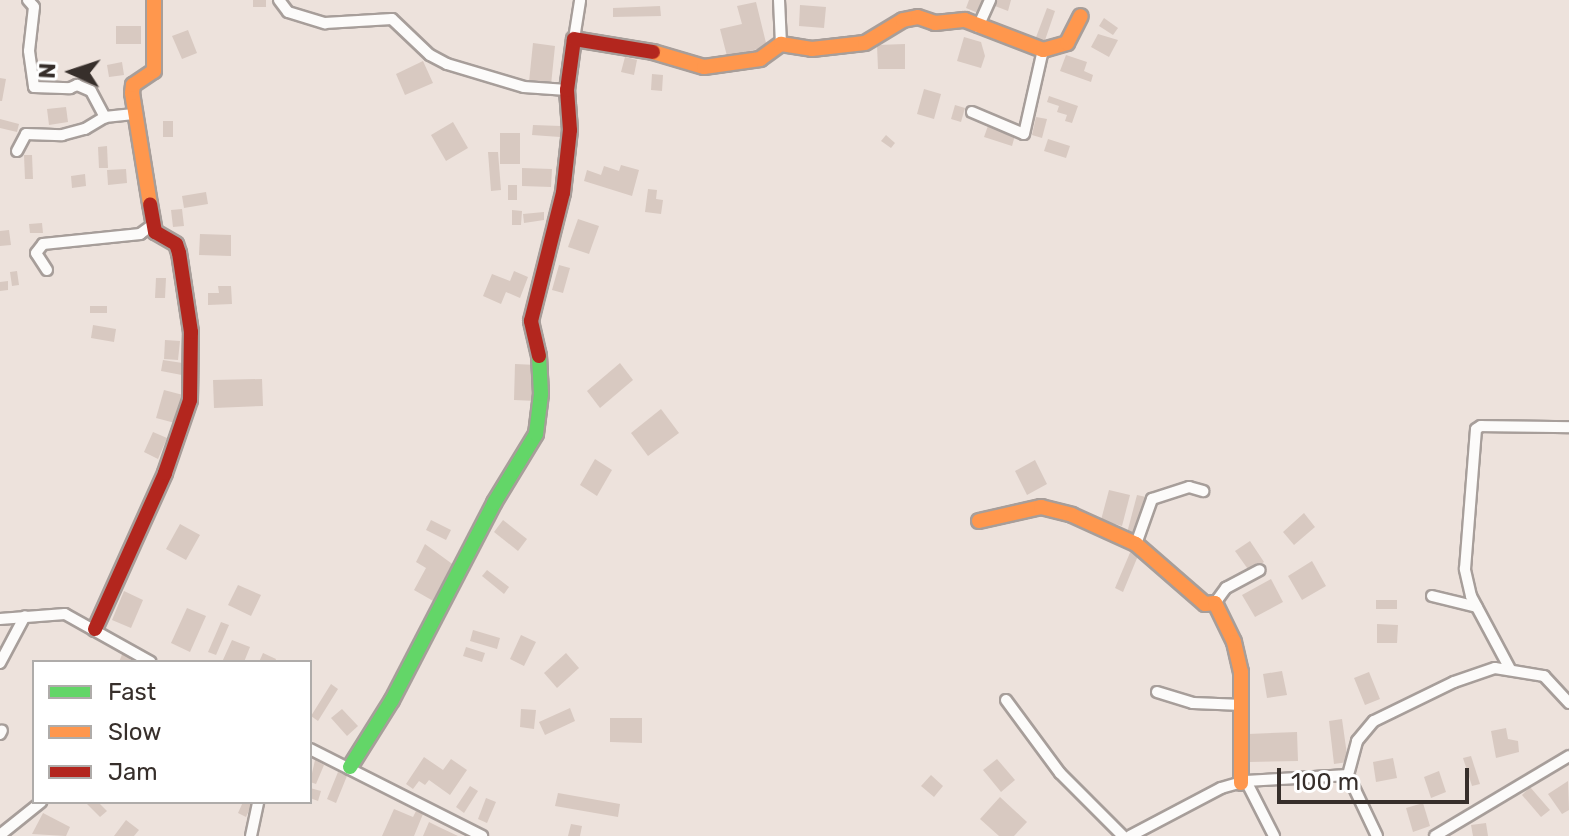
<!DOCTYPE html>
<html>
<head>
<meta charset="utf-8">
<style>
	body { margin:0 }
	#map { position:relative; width:1569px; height:836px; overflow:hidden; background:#ede2dc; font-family:Rubik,sans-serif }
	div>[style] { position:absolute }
	.building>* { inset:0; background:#d8c9c1 }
	.roads { filter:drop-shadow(2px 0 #a79e9a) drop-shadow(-2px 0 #a79e9a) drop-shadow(0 2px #a79e9a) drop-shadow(0 -2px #a79e9a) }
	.street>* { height:10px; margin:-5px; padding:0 5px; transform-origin:5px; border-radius:5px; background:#fcfbfa }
	.fast>* { height:14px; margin:-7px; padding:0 7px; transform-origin:7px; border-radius:7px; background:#63d668 }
	.slow>* { height:14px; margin:-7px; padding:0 7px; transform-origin:7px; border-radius:7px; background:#ff974d }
	.jam>* { height:14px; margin:-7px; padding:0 7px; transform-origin:7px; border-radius:7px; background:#b3261e }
	span { translate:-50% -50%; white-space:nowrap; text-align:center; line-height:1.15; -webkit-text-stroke:7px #fff; paint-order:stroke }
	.legend { position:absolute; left:32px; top:660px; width:280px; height:144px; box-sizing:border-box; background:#fff; border:2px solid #afacaa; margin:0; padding:10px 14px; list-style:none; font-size:24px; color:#372f2b }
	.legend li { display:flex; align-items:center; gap:16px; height:40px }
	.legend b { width:40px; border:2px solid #afacaa }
	.north { position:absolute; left:32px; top:32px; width:80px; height:80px; -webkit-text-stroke:6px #fff; paint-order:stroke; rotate:273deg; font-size:22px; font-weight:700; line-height:32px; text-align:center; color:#372f2b }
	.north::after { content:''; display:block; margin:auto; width:28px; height:36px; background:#372f2b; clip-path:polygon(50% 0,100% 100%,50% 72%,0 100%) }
	.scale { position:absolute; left:1277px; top:768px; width:192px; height:36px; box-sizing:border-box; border:4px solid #372f2b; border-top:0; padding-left:10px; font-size:24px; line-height:28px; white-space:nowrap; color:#372f2b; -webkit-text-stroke:6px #fff; paint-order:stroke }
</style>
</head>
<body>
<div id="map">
	<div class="building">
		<i style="clip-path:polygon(253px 0,266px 0,266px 7px,253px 7px)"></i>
		<i style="clip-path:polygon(969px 0,986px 0,980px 14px,966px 8px)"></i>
		<i style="clip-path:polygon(997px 0,1011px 0,1008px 11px,995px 6px)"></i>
		<i style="clip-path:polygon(756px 2px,767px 47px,727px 56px,720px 29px,742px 24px,737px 6px)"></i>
		<i style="clip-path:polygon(800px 5px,826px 7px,824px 28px,799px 26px)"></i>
		<i style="clip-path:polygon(660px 6px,661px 16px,613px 17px,613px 8px)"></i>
		<i style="clip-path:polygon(1047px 8px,1055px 11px,1044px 43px,1035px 40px)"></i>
		<i style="clip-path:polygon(1104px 18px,1118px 28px,1113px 35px,1099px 26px)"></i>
		<i style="clip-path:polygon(116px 26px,141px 26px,141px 44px,116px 44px)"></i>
		<i style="clip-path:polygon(188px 30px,197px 53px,182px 59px,172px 36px)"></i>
		<i style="clip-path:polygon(1098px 34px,1118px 40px,1109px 57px,1091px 47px)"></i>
		<i style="clip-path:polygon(964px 37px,981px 42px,985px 56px,981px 68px,957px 61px)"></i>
		<i style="clip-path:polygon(533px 43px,555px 46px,551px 85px,529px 82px)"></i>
		<i style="clip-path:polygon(905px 44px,905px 69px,878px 69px,877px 45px)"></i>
		<i style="clip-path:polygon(1066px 55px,1087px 62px,1084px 71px,1093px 75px,1091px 82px,1060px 71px)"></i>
		<i style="clip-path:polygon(625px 57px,637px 60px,634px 75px,621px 72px)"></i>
		<i style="clip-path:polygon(423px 61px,433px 83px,405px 95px,396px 74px)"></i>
		<i style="clip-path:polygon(122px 62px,124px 75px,109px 77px,107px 65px)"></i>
		<i style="clip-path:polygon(652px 74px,663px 75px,662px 91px,651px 90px)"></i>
		<i style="clip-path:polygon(0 78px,6px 79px,2px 101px,0 101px)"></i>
		<i style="clip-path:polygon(924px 89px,941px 94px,934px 119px,917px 114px)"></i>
		<i style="clip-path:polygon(1049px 96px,1078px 106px,1072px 123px,1065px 121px,1067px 115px,1057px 112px,1059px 106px,1047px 102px)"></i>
		<i style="clip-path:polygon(955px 105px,965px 108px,961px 122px,951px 119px)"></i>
		<i style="clip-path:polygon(66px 107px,68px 122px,49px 125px,47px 109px)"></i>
		<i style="clip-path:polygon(1036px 117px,1047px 119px,1042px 138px,1032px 135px)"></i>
		<i style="clip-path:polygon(0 119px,19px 124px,17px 132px,0 128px)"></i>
		<i style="clip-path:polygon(163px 121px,173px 121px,173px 137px,163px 137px)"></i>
		<i style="clip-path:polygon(453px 122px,468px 148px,446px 161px,431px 135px)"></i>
		<i style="clip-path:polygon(989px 123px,1016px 132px,1012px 146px,984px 137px)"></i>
		<i style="clip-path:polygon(533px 125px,561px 126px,560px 137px,532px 135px)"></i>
		<i style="clip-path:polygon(500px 133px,520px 133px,520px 164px,500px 164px)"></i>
		<i style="clip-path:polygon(886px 135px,895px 143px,891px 148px,881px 141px)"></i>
		<i style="clip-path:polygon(1048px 139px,1070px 146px,1066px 158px,1044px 151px)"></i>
		<i style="clip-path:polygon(107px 146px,108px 168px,99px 168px,98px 147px)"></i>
		<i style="clip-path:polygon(488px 152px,498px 152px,501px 190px,491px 191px)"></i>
		<i style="clip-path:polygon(24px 155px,32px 155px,33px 179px,25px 179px)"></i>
		<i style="clip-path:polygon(621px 165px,639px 170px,632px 196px,584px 181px,587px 170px,601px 175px,604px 166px,619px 171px)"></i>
		<i style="clip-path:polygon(522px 168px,552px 169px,551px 187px,522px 186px)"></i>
		<i style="clip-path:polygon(126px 169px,127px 183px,108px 185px,107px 170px)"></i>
		<i style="clip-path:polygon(85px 174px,86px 186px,72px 188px,71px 176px)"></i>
		<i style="clip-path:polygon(508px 185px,517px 185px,517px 200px,508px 200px)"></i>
		<i style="clip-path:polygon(648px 189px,657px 190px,656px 199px,663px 200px,661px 214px,645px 212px)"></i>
		<i style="clip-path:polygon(206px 192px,208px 204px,184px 208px,182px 196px)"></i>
		<i style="clip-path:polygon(182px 209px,184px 226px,173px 227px,171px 210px)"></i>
		<i style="clip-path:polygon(512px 210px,522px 211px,521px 225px,512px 225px)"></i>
		<i style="clip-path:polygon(544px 212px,544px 220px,524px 223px,523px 214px)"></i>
		<i style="clip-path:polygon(578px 219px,599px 226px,589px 254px,568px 247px)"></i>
		<i style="clip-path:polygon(42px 223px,43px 233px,30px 233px,29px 224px)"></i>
		<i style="clip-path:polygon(9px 230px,11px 245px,0 246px,0 231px)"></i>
		<i style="clip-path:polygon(200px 234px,231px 235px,231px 256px,199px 255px)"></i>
		<i style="clip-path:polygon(559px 265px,570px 268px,563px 293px,552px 290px)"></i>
		<i style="clip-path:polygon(17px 271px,19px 285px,12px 286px,10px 272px)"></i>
		<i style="clip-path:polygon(514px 271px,528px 277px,520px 298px,506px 292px,501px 304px,483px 296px,492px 274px,510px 281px)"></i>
		<i style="clip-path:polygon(156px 278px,166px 278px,165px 298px,155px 298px)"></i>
		<i style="clip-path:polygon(8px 281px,8px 290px,0 291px,0 282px)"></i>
		<i style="clip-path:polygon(218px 286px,231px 286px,232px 304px,208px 305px,208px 293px,219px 293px)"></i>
		<i style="clip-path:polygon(90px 306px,107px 306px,107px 313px,90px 313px)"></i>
		<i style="clip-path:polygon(93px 325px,116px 329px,114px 342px,91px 338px)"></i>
		<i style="clip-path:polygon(165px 340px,180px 341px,178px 360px,164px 359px)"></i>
		<i style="clip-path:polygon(163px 360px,189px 364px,187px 376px,161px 371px)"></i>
		<i style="clip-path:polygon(620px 363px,633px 380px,600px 408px,587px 391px)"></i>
		<i style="clip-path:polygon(515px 364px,537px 365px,536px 401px,514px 400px)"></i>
		<i style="clip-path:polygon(262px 379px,263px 406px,214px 408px,213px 380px)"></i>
		<i style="clip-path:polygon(164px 390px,183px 395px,175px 423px,156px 418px)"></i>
		<i style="clip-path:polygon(661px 409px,679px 433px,648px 456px,631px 433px)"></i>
		<i style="clip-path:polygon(153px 432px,167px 438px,158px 459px,144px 452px)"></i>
		<i style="clip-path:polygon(595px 459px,612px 470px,597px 496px,580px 485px)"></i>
		<i style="clip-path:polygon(1035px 460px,1047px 484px,1027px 495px,1015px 471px)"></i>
		<i style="clip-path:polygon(1109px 490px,1130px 495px,1122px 526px,1101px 520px)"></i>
		<i style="clip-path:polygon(1137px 495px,1146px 497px,1136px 535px,1127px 533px)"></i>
		<i style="clip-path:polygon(1304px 513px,1315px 527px,1294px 545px,1283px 532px)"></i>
		<i style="clip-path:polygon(431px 520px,451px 530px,446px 540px,426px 530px)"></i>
		<i style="clip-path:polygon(503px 520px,527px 539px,518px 551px,494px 532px)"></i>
		<i style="clip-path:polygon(180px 524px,200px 535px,186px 560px,166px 549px)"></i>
		<i style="clip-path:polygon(1250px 541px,1264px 562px,1250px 572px,1235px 551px)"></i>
		<i style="clip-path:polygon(425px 544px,455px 566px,435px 602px,414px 590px,426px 568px,416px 562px)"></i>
		<i style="clip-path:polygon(1132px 548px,1140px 551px,1123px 592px,1115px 588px)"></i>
		<i style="clip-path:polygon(1312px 561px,1326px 586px,1302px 600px,1288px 576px)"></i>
		<i style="clip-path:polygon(487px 570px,509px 587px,504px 594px,482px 576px)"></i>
		<i style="clip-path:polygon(1271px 579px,1283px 602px,1255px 617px,1242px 595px)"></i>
		<i style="clip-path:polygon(238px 585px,261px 595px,251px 616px,228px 605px)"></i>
		<i style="clip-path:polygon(124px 591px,143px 600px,131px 628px,112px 620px)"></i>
		<i style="clip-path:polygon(1376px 600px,1397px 600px,1397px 609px,1376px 609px)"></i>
		<i style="clip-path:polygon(187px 608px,206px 616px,190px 652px,171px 643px)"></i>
		<i style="clip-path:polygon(221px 622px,229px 625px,216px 655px,208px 652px)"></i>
		<i style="clip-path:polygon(1377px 624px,1398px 625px,1397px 643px,1377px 643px)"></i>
		<i style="clip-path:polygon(473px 630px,500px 638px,497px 649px,470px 641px)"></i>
		<i style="clip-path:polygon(521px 635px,536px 642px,524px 666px,510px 659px)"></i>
		<i style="clip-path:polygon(232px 640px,250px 647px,244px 662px,222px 662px)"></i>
		<i style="clip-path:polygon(466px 647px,485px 653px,482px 662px,463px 656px)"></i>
		<i style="clip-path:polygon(123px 652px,132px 656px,129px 662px,119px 662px)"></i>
		<i style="clip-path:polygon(263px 653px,276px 659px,275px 662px,259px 662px)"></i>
		<i style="clip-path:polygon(566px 653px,579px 668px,557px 688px,544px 673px)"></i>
		<i style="clip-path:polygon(1282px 671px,1287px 695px,1267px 698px,1263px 674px)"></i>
		<i style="clip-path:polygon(1369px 672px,1380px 699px,1365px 705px,1354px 678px)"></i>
		<i style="clip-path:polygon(331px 684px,338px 689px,318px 721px,311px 716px)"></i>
		<i style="clip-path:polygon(570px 708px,575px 721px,545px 735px,539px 722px)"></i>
		<i style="clip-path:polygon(342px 709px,358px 726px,347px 736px,331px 718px)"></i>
		<i style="clip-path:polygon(521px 709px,536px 710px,534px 729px,520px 727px)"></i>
		<i style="clip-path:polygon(610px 718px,642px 718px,642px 743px,610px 742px)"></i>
		<i style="clip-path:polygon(1342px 719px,1348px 762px,1334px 764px,1329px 721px)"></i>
		<i style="clip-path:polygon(1506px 728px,1508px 739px,1518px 741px,1519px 752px,1496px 758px,1491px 731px)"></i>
		<i style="clip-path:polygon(1297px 732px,1298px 761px,1249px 762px,1248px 734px)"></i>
		<i style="clip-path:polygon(1471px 756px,1480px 784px,1472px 786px,1463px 758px)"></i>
		<i style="clip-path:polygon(424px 757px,443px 770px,451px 759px,467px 770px,450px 795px,429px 780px,425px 785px,419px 781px,413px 789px,406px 784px)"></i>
		<i style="clip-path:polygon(1393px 758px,1397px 778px,1376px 782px,1373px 762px)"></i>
		<i style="clip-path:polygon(997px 759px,1015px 780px,1001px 792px,983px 770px)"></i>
		<i style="clip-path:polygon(315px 760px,324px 765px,316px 784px,310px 782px)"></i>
		<i style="clip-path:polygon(1439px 771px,1446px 792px,1431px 798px,1424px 777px)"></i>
		<i style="clip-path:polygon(338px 772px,347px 776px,336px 803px,327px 799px)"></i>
		<i style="clip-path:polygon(931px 775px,943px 786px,934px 797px,921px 786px)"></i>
		<i style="clip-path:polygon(1568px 781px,1569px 810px,1562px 814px,1548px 794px)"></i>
		<i style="clip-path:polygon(470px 786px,478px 791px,464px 813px,456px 807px)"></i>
		<i style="clip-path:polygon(1530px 787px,1550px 810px,1541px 817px,1522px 795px)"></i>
		<i style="clip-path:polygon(310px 788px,321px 791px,318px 801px,310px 798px)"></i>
		<i style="clip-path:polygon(558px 793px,620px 804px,618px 817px,555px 806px)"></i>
		<i style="clip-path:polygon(1000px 797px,1027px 822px,1014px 836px,999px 836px,980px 819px)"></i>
		<i style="clip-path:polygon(486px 798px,496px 802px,487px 823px,478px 819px)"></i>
		<i style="clip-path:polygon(98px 802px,107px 811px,100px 817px,87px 804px)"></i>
		<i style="clip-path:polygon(243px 802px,253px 802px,246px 817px,238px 813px)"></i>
		<i style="clip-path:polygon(1423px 803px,1430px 826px,1413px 832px,1406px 808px)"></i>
		<i style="clip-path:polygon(394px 809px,413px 817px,416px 811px,423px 814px,414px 836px,382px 836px)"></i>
		<i style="clip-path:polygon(43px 813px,70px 827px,66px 836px,32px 834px)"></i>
		<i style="clip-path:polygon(126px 820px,139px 830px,134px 836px,114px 836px)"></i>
		<i style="clip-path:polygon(429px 822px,439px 827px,458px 836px,423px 836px)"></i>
		<i style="clip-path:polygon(1486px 823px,1488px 836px,1473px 836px,1471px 825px)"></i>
		<i style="clip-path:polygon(571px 824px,582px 826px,580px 836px,568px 836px)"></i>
	</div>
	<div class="roads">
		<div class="street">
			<i style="left:28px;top:0;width:9px;rotate:49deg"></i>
			<i style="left:34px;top:7px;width:44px;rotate:96.5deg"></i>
			<i style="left:29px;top:51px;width:36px;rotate:82deg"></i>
			<i style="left:34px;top:87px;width:36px;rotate:2deg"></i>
			<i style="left:70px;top:88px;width:8px;rotate:-23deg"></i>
			<i style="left:77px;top:85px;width:15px;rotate:23deg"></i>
			<i style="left:91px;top:91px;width:30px;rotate:62deg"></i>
			<i style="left:105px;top:117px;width:31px;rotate:-6deg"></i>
			<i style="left:279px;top:0;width:15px;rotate:53deg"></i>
			<i style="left:288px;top:12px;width:39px;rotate:17deg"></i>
			<i style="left:325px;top:23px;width:67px;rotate:-3.4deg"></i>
			<i style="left:392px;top:19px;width:52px;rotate:43.5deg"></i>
			<i style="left:430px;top:55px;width:19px;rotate:28deg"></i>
			<i style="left:447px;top:64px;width:80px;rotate:16.6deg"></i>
			<i style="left:524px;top:87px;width:43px;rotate:4deg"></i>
			<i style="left:779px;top:0;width:44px;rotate:87.4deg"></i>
			<i style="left:978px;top:27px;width:30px;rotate:-66deg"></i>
			<i style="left:574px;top:39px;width:39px;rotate:-81deg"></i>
			<i style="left:972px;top:112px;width:56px;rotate:22.9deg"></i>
			<i style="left:1024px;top:134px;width:86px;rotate:-77.3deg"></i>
			<i style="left:17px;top:151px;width:19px;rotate:-62deg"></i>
			<i style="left:26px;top:134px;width:36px;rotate:2deg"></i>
			<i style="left:62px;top:135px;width:24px;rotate:-15deg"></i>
			<i style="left:85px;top:129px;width:23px;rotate:-31deg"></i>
			<i style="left:47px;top:270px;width:20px;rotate:-123deg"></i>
			<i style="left:36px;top:253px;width:11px;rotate:-52deg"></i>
			<i style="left:43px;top:244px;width:98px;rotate:-5.9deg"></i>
			<i style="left:140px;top:234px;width:17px;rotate:-36deg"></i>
			<i style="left:1136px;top:544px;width:48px;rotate:-70.4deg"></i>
			<i style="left:1152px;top:499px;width:39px;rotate:-18deg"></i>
			<i style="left:1189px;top:487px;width:15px;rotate:16deg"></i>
			<i style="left:1432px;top:596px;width:46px;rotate:13.7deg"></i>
			<i style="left:1215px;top:603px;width:19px;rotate:-54deg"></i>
			<i style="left:1226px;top:588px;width:38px;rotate:-28deg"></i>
			<i style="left:0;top:619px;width:65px;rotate:-4.4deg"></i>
			<i style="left:65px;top:614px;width:98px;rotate:29.2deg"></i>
			<i style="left:0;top:663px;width:53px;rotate:-62deg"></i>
			<i style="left:1510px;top:669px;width:83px;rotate:-118.1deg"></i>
			<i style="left:1471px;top:596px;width:28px;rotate:-103deg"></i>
			<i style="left:1465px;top:569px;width:140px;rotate:-85.5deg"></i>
			<i style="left:1476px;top:429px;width:6px;rotate:-31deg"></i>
			<i style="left:1481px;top:426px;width:88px;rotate:0.7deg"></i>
			<i style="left:1157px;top:692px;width:38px;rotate:17deg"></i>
			<i style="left:1193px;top:703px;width:50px;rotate:2.3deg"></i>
			<i style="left:1006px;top:700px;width:91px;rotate:53.5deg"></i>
			<i style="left:1060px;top:773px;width:89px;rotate:45deg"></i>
			<i style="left:0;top:734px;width:4px;rotate:-63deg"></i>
			<i style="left:310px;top:749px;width:193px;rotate:26.8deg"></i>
			<i style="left:1246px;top:781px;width:62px;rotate:63deg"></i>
			<i style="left:0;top:835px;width:53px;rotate:-38.8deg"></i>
			<i style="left:251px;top:836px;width:35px;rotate:-78deg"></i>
			<i style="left:1130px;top:836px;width:103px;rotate:-27.8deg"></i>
			<i style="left:1221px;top:788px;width:26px;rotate:-16deg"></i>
			<i style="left:1246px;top:781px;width:102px;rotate:-3.4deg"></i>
			<i style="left:1377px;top:836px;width:68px;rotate:-115.4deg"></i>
			<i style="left:1348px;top:775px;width:35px;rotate:-75deg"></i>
			<i style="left:1357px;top:741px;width:26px;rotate:-50deg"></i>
			<i style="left:1374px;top:721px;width:89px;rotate:-26deg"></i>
			<i style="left:1454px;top:682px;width:43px;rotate:-18.9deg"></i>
			<i style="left:1495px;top:668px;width:50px;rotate:9.3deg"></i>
			<i style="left:1544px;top:676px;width:37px;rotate:47deg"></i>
			<i style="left:1435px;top:836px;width:156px;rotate:-30.8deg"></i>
		</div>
		<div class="fast">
			<i style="left:350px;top:767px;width:79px;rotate:-57.9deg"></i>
			<i style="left:392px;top:700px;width:222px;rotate:-62.6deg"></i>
			<i style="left:494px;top:503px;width:81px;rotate:-58.7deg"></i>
			<i style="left:536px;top:434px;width:40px;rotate:-82.9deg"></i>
			<i style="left:541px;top:394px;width:38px;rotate:-93deg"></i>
		</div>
		<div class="slow">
			<i style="left:653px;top:52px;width:53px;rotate:16.4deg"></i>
			<i style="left:704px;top:67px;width:57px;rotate:-8.1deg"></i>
			<i style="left:760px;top:59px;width:26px;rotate:-36deg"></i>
			<i style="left:781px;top:44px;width:31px;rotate:9deg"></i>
			<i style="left:812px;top:49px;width:53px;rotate:-6.5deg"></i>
			<i style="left:865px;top:43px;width:44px;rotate:-31.2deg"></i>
			<i style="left:903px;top:20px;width:15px;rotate:-11deg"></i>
			<i style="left:918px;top:17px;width:18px;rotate:19deg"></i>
			<i style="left:935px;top:23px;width:30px;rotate:-6deg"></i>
			<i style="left:965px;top:20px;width:84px;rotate:21deg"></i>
			<i style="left:1043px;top:50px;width:25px;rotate:-16deg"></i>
			<i style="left:1067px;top:43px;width:30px;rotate:-63deg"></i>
			<i style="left:150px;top:204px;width:112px;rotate:-99.2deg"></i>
			<i style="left:132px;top:93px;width:8px;rotate:-83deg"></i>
			<i style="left:133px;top:85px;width:25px;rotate:-34deg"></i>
			<i style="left:154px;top:71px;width:71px;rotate:-90deg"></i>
			<i style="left:979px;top:521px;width:64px;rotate:-12.7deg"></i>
			<i style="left:1041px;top:507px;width:32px;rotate:14deg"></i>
			<i style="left:1072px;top:515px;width:70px;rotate:24.4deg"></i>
			<i style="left:1136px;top:544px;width:91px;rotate:41deg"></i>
			<i style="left:1205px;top:604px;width:10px;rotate:-6deg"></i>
			<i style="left:1215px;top:603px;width:43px;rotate:64deg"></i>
			<i style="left:1234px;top:642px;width:31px;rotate:77deg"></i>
			<i style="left:1241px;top:672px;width:111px;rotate:90deg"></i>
		</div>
		<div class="jam">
			<i style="left:539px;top:356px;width:36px;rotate:-103deg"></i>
			<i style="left:531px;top:321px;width:132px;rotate:-76deg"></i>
			<i style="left:563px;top:193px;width:63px;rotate:-83.7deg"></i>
			<i style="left:570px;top:130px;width:40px;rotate:-94.3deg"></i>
			<i style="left:567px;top:90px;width:51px;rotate:-82.2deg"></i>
			<i style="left:574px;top:39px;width:80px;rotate:9.3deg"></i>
			<i style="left:95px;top:629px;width:171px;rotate:-65.8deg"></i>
			<i style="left:165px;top:473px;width:77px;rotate:-71.1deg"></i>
			<i style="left:190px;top:400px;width:68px;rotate:-89.2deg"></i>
			<i style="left:191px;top:332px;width:80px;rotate:-98.6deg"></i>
			<i style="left:179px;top:253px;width:9px;rotate:-108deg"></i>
			<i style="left:176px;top:244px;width:24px;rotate:-150deg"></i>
			<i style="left:155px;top:232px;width:28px;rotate:-100deg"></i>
		</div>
	</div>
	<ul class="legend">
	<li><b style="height:10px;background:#63d668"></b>Fast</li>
	<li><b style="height:10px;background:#ff974d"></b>Slow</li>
	<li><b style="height:10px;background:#b3261e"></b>Jam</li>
	</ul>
	<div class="north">N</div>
	<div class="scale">100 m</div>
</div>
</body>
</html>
